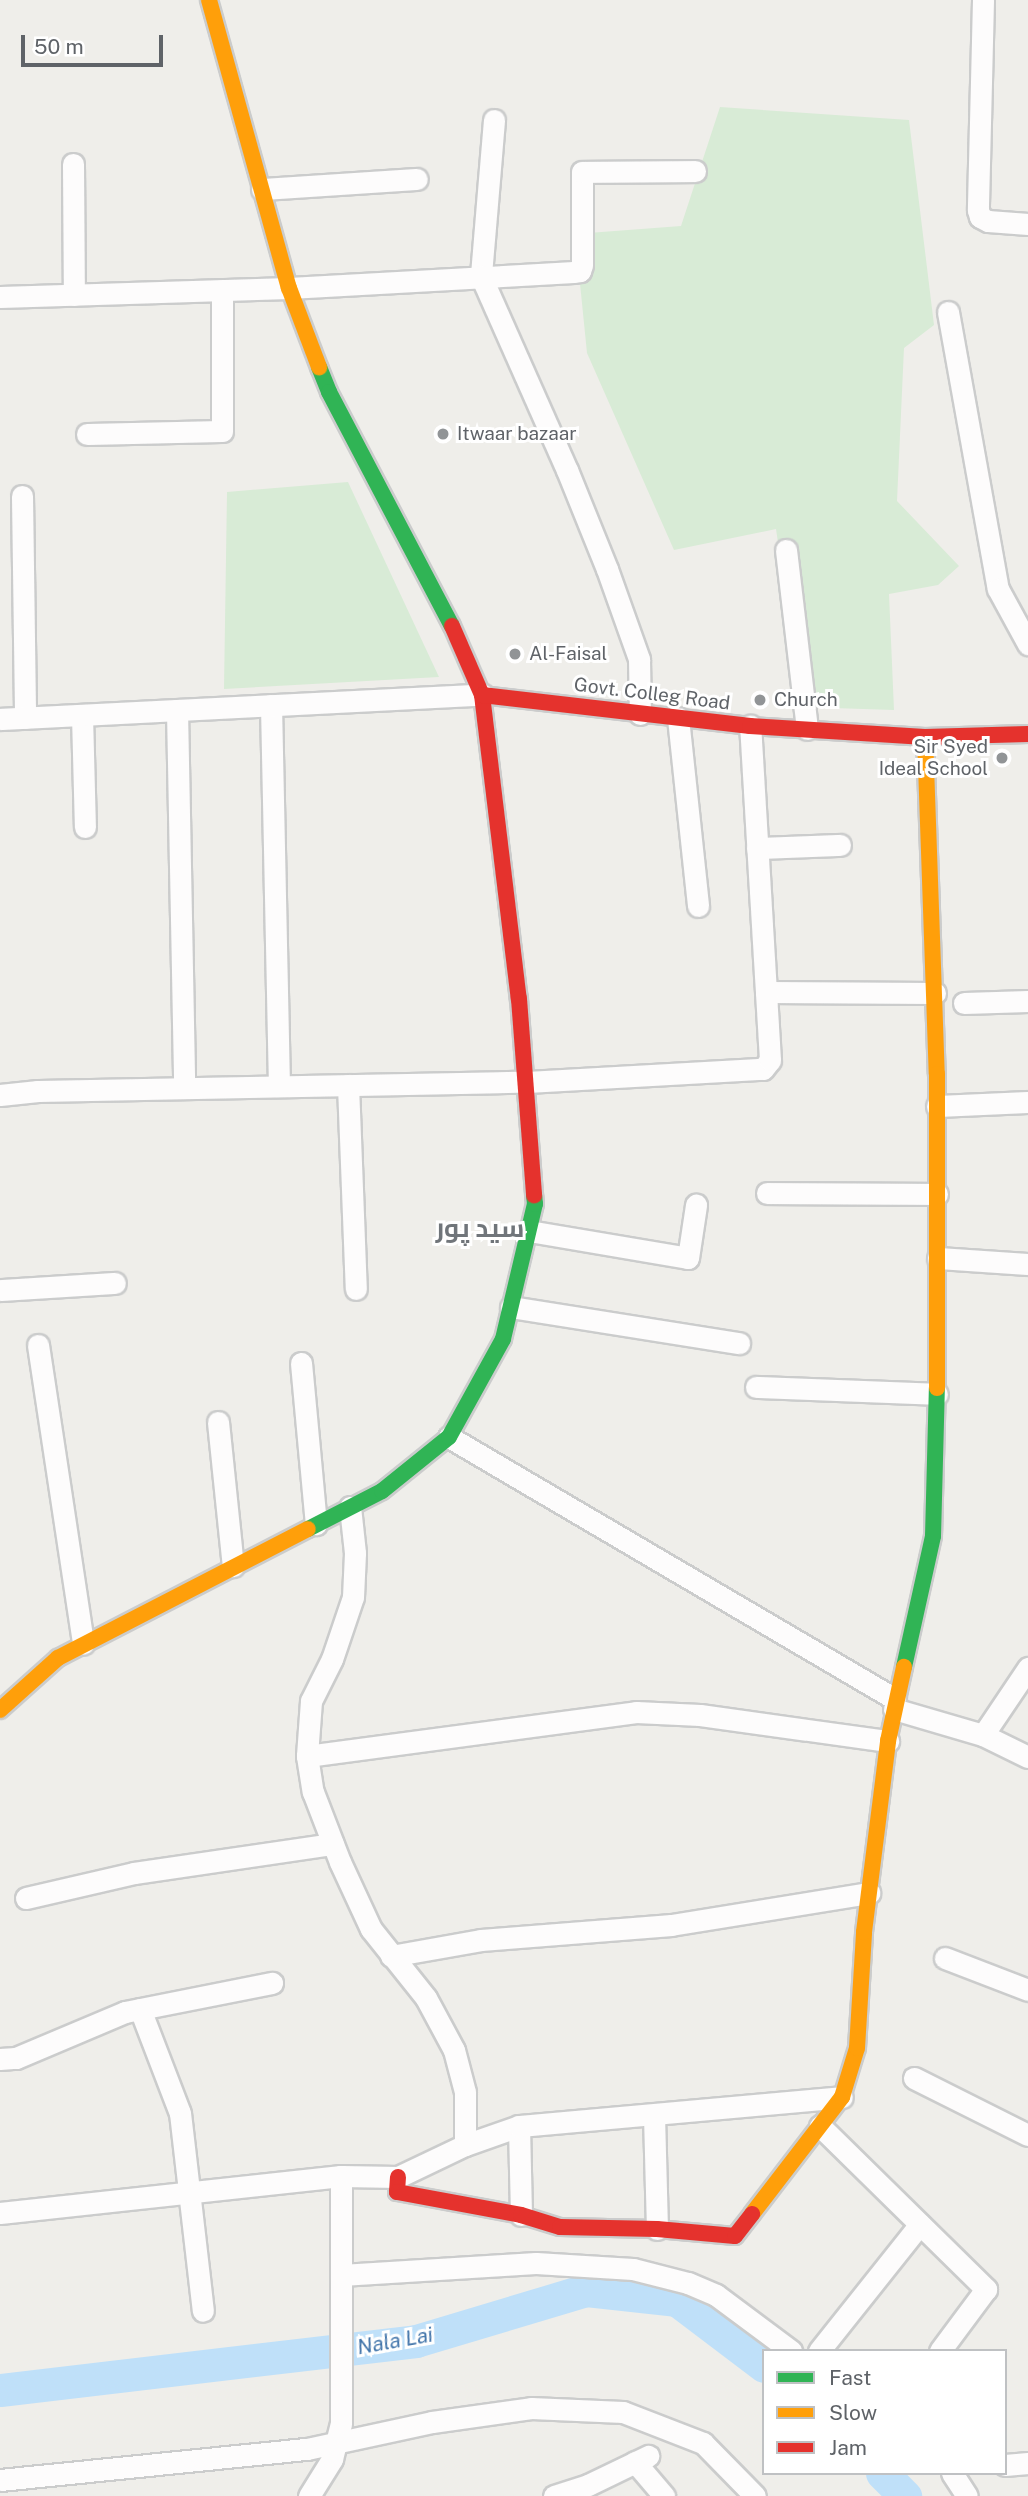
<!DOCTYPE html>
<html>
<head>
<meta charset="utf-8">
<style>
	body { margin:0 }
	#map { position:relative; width:1028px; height:2496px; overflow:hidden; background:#efeeea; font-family:"Public Sans",Cairo,sans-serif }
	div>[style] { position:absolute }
	.green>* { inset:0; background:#d8ebd6 }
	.river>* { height:33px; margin:-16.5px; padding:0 16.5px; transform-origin:16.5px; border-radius:16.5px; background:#bfe0f9 }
	.roads { filter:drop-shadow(2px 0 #cbcccc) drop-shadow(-2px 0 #cbcccc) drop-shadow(0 2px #cbcccc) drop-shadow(0 -2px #cbcccc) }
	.street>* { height:21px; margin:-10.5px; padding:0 10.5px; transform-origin:10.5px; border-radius:10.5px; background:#fdfcfc }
	.fast>* { height:16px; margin:-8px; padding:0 8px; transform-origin:8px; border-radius:8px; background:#30b455 }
	.slow>* { height:16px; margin:-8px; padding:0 8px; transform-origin:8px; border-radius:8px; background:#ff9f0a }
	.jam>* { height:16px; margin:-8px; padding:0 8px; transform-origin:8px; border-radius:8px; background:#e5322d }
	.dots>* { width:19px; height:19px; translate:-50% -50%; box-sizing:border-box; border:4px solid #fff; border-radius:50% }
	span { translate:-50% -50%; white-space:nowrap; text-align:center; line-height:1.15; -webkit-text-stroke:6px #fff; paint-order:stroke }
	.poi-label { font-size:19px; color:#5f6368 }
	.left { translate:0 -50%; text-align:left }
	.right { translate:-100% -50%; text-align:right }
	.street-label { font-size:19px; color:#5f6368 }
	.water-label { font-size:21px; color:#4174aa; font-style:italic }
	.district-label { font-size:26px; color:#70757a; font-weight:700 }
	.legend { position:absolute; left:762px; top:2349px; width:245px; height:126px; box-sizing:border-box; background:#fff; border:2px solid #bfc1c3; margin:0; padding:9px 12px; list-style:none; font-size:21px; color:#5f6368 }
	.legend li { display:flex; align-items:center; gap:14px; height:35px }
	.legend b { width:35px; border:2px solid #bfc1c3 }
	.scale { position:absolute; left:21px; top:35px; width:142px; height:32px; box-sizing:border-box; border:4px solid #5f6368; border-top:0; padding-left:9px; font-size:21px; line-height:24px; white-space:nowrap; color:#5f6368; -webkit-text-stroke:5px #fff; paint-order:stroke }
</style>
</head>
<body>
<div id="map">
	<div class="green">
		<i style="clip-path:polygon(720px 107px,909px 120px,934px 325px,904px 348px,897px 501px,959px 566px,938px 585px,889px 594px,894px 710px,802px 707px,776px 529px,674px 550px,587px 353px,575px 234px,681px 226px)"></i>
		<i style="clip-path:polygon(348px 482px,439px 677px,224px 689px,227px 492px)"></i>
	</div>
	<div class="river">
		<i style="left:0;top:2390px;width:419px;rotate:-6.7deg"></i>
		<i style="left:416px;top:2341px;width:177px;rotate:-16.7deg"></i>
		<i style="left:586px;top:2290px;width:92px;rotate:6.3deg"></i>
		<i style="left:677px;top:2300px;width:109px;rotate:37.2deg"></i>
		<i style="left:882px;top:2473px;width:33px;rotate:45deg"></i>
	</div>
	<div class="roads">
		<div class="street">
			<i style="left:983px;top:0;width:210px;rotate:91.4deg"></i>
			<i style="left:978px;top:210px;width:7px;rotate:74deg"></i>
			<i style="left:980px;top:217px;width:9px;rotate:27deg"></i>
			<i style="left:988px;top:221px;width:40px;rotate:4.3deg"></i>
			<i style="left:494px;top:120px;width:157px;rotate:94.8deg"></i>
			<i style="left:481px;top:276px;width:212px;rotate:66.1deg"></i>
			<i style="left:567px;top:470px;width:107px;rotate:68deg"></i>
			<i style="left:607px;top:569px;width:96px;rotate:70.4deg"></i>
			<i style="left:639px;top:659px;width:55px;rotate:89deg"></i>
			<i style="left:73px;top:164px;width:131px;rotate:89.6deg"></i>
			<i style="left:262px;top:189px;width:155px;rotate:-3.7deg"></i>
			<i style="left:0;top:297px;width:289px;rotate:-1.8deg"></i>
			<i style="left:289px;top:288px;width:285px;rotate:-3.2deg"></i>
			<i style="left:574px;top:272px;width:6px;rotate:-9deg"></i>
			<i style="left:580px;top:271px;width:6px;rotate:-72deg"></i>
			<i style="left:582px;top:265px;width:93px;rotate:-90deg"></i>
			<i style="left:582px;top:172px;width:113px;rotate:-0.5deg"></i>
			<i style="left:948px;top:312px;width:281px;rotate:79.8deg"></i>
			<i style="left:998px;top:589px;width:63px;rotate:61.4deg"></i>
			<i style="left:87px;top:434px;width:135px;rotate:-1.3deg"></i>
			<i style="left:222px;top:431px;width:141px;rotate:-90deg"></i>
			<i style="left:22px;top:496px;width:222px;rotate:89.2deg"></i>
			<i style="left:786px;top:550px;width:180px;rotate:83.3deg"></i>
			<i style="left:271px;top:705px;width:381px;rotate:88.8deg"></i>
			<i style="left:177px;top:710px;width:378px;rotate:88.9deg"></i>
			<i style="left:82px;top:715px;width:112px;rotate:88.5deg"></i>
			<i style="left:678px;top:718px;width:189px;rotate:83.9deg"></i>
			<i style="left:0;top:719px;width:483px;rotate:-2.9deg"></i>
			<i style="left:757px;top:848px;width:83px;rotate:-2.1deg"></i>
			<i style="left:766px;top:992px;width:169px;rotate:0.3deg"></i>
			<i style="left:964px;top:1003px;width:64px;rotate:-1.8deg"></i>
			<i style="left:348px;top:1085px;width:204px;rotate:87.8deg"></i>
			<i style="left:0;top:1095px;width:38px;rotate:-6deg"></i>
			<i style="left:38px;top:1091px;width:489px;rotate:-1.1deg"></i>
			<i style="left:527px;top:1082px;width:236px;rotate:-3.2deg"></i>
			<i style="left:763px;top:1069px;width:11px;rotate:-52deg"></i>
			<i style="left:770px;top:1060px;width:335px;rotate:-93.4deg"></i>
			<i style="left:937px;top:1106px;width:91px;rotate:-2.5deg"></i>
			<i style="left:767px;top:1193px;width:170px;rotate:0.3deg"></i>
			<i style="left:529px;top:1231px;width:161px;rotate:9.6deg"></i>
			<i style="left:688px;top:1258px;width:54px;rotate:-81.4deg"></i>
			<i style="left:938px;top:1258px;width:90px;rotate:3.8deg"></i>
			<i style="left:0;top:1290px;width:115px;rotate:-3.5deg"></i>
			<i style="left:511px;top:1307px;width:231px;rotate:9deg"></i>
			<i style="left:38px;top:1345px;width:302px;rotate:81.4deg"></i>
			<i style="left:301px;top:1363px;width:162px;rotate:84.7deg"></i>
			<i style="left:756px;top:1387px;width:181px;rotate:2.2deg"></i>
			<i style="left:218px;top:1422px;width:145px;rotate:84.1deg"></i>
			<i style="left:449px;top:1437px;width:517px;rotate:30.43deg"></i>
			<i style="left:350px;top:1507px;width:46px;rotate:83.8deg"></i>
			<i style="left:355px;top:1553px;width:44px;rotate:92.6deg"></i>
			<i style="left:353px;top:1597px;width:65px;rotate:108.7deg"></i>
			<i style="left:332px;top:1659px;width:47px;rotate:116.6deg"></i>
			<i style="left:311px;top:1701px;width:55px;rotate:94.2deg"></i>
			<i style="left:307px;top:1756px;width:36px;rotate:81deg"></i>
			<i style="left:313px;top:1792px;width:75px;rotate:68.9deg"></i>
			<i style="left:340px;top:1862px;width:74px;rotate:65.2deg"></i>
			<i style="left:371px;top:1929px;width:88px;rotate:51.4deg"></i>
			<i style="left:426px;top:1998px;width:59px;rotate:61.7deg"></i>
			<i style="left:454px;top:2050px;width:43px;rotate:75.3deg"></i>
			<i style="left:465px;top:2092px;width:53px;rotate:90deg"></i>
			<i style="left:894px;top:1709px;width:93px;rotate:16.3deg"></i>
			<i style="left:983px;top:1735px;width:50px;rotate:26.1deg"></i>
			<i style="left:983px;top:1735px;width:81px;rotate:-56.1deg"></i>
			<i style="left:307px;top:1756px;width:332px;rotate:-7.6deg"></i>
			<i style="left:636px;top:1712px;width:64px;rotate:2.7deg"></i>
			<i style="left:700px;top:1715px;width:190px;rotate:7.9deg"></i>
			<i style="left:26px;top:1898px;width:111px;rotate:-13deg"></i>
			<i style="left:134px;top:1873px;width:201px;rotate:-8.3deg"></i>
			<i style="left:391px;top:1956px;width:91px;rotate:-10.1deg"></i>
			<i style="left:481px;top:1940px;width:191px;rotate:-4.5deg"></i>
			<i style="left:671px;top:1925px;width:201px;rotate:-9.2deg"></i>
			<i style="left:945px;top:1958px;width:89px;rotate:21.1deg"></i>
			<i style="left:140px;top:2009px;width:111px;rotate:69deg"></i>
			<i style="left:180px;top:2113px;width:199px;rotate:83.4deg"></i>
			<i style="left:0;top:2059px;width:16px;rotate:-4deg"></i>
			<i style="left:16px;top:2058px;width:118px;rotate:-22.9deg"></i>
			<i style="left:125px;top:2012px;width:150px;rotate:-11.2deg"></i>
			<i style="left:914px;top:2078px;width:127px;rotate:26.6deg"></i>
			<i style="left:654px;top:2115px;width:114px;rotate:88.5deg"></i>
			<i style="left:519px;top:2126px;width:89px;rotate:88.7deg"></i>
			<i style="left:820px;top:2126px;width:233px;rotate:44.5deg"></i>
			<i style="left:986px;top:2289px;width:77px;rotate:126.6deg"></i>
			<i style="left:0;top:2213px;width:343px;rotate:-6.2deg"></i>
			<i style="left:341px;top:2176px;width:57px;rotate:1deg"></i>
			<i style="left:398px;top:2177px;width:74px;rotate:-25.5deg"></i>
			<i style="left:465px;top:2145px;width:57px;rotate:-19.4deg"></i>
			<i style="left:519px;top:2126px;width:324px;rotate:-5.1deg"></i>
			<i style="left:341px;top:2275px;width:195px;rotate:-3.5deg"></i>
			<i style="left:536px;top:2263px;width:97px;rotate:3.5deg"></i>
			<i style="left:633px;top:2269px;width:57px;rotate:14.3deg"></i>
			<i style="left:688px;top:2283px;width:30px;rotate:23deg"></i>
			<i style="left:716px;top:2295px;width:94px;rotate:36.7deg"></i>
			<i style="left:819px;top:2351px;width:162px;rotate:-51.5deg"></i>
			<i style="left:635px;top:2462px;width:45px;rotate:49.5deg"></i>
			<i style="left:1005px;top:2465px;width:23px;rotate:-5deg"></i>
			<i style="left:952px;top:2473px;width:27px;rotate:57deg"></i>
			<i style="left:0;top:2480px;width:309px;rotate:-5.8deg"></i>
			<i style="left:307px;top:2449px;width:128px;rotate:-12.2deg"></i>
			<i style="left:432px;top:2422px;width:100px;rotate:-8deg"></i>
			<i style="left:531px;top:2408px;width:92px;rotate:2.5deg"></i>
			<i style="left:623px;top:2412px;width:86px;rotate:21.2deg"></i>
			<i style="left:703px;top:2443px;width:74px;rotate:45.5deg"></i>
			<i style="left:309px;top:2496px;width:44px;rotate:-58.1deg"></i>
			<i style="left:332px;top:2459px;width:36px;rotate:-76deg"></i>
			<i style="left:341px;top:2424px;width:248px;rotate:-90deg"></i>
			<i style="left:554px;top:2496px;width:36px;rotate:-18deg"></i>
			<i style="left:588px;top:2485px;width:67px;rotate:-25.8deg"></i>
		</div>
		<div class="fast">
			<i style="left:319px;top:367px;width:27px;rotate:68deg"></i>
			<i style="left:329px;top:392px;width:264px;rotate:62.3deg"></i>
			<i style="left:308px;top:1529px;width:83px;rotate:-27.2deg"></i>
			<i style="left:382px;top:1491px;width:86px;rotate:-38.9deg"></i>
			<i style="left:449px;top:1437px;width:112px;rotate:-61.1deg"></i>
			<i style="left:503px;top:1339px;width:139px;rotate:-76.7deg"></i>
			<i style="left:535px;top:1204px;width:9px;rotate:-96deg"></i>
			<i style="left:904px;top:1667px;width:134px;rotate:-77.5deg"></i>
			<i style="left:933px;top:1536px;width:148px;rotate:-88.5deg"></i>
		</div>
		<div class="slow">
			<i style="left:209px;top:0;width:299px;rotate:74.5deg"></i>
			<i style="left:289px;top:288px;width:85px;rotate:69.2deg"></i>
			<i style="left:925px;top:737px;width:337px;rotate:88deg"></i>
			<i style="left:937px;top:1074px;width:314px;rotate:90deg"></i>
			<i style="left:0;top:1710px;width:78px;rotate:-41.9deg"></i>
			<i style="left:58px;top:1658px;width:281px;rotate:-27.3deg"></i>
			<i style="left:752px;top:2214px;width:148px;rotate:-52.4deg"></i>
			<i style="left:842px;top:2097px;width:51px;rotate:-73deg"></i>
			<i style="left:857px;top:2048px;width:116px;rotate:-86.5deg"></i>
			<i style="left:864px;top:1932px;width:193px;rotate:-82.8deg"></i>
			<i style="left:888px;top:1741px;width:76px;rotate:-77.8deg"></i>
		</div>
		<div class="jam">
			<i style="left:452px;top:626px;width:75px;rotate:66.5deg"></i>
			<i style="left:482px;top:695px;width:306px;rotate:83.1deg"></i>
			<i style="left:519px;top:999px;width:197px;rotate:85.6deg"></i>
			<i style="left:482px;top:695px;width:270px;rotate:6.6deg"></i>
			<i style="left:750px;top:726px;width:175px;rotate:3.6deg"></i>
			<i style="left:925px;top:737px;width:103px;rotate:-1.7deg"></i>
			<i style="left:398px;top:2177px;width:15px;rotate:94deg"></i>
			<i style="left:397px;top:2192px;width:126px;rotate:10.5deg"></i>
			<i style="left:521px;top:2215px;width:41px;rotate:17.1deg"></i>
			<i style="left:560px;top:2227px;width:97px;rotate:1.2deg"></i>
			<i style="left:657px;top:2229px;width:78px;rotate:5.1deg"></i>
			<i style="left:735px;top:2236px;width:28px;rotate:-52deg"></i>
		</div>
	</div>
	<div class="dots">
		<i style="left:443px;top:434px;background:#919496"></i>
		<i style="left:515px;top:654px;background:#919496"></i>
		<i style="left:760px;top:700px;background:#919496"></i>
		<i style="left:1002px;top:758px;background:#919496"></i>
	</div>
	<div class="poi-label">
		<span class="left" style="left:457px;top:434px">Itwaar bazaar</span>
		<span class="left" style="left:529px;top:654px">Al-Faisal</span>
		<span class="left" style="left:774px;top:700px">Church</span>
		<span class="right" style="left:988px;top:758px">Sir Syed<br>Ideal School</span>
	</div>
	<div class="street-label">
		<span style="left:652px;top:694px;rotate:7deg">Govt. Colleg Road</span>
	</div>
	<div class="water-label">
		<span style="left:395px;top:2341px;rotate:-10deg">Nala Lai</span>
	</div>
	<div class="district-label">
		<span style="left:480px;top:1228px">سید پور</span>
	</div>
	<ul class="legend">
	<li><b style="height:9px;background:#30b455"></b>Fast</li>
	<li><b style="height:9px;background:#ff9f0a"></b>Slow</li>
	<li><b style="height:9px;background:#e5322d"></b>Jam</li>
	</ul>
	<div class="scale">50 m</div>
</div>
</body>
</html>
